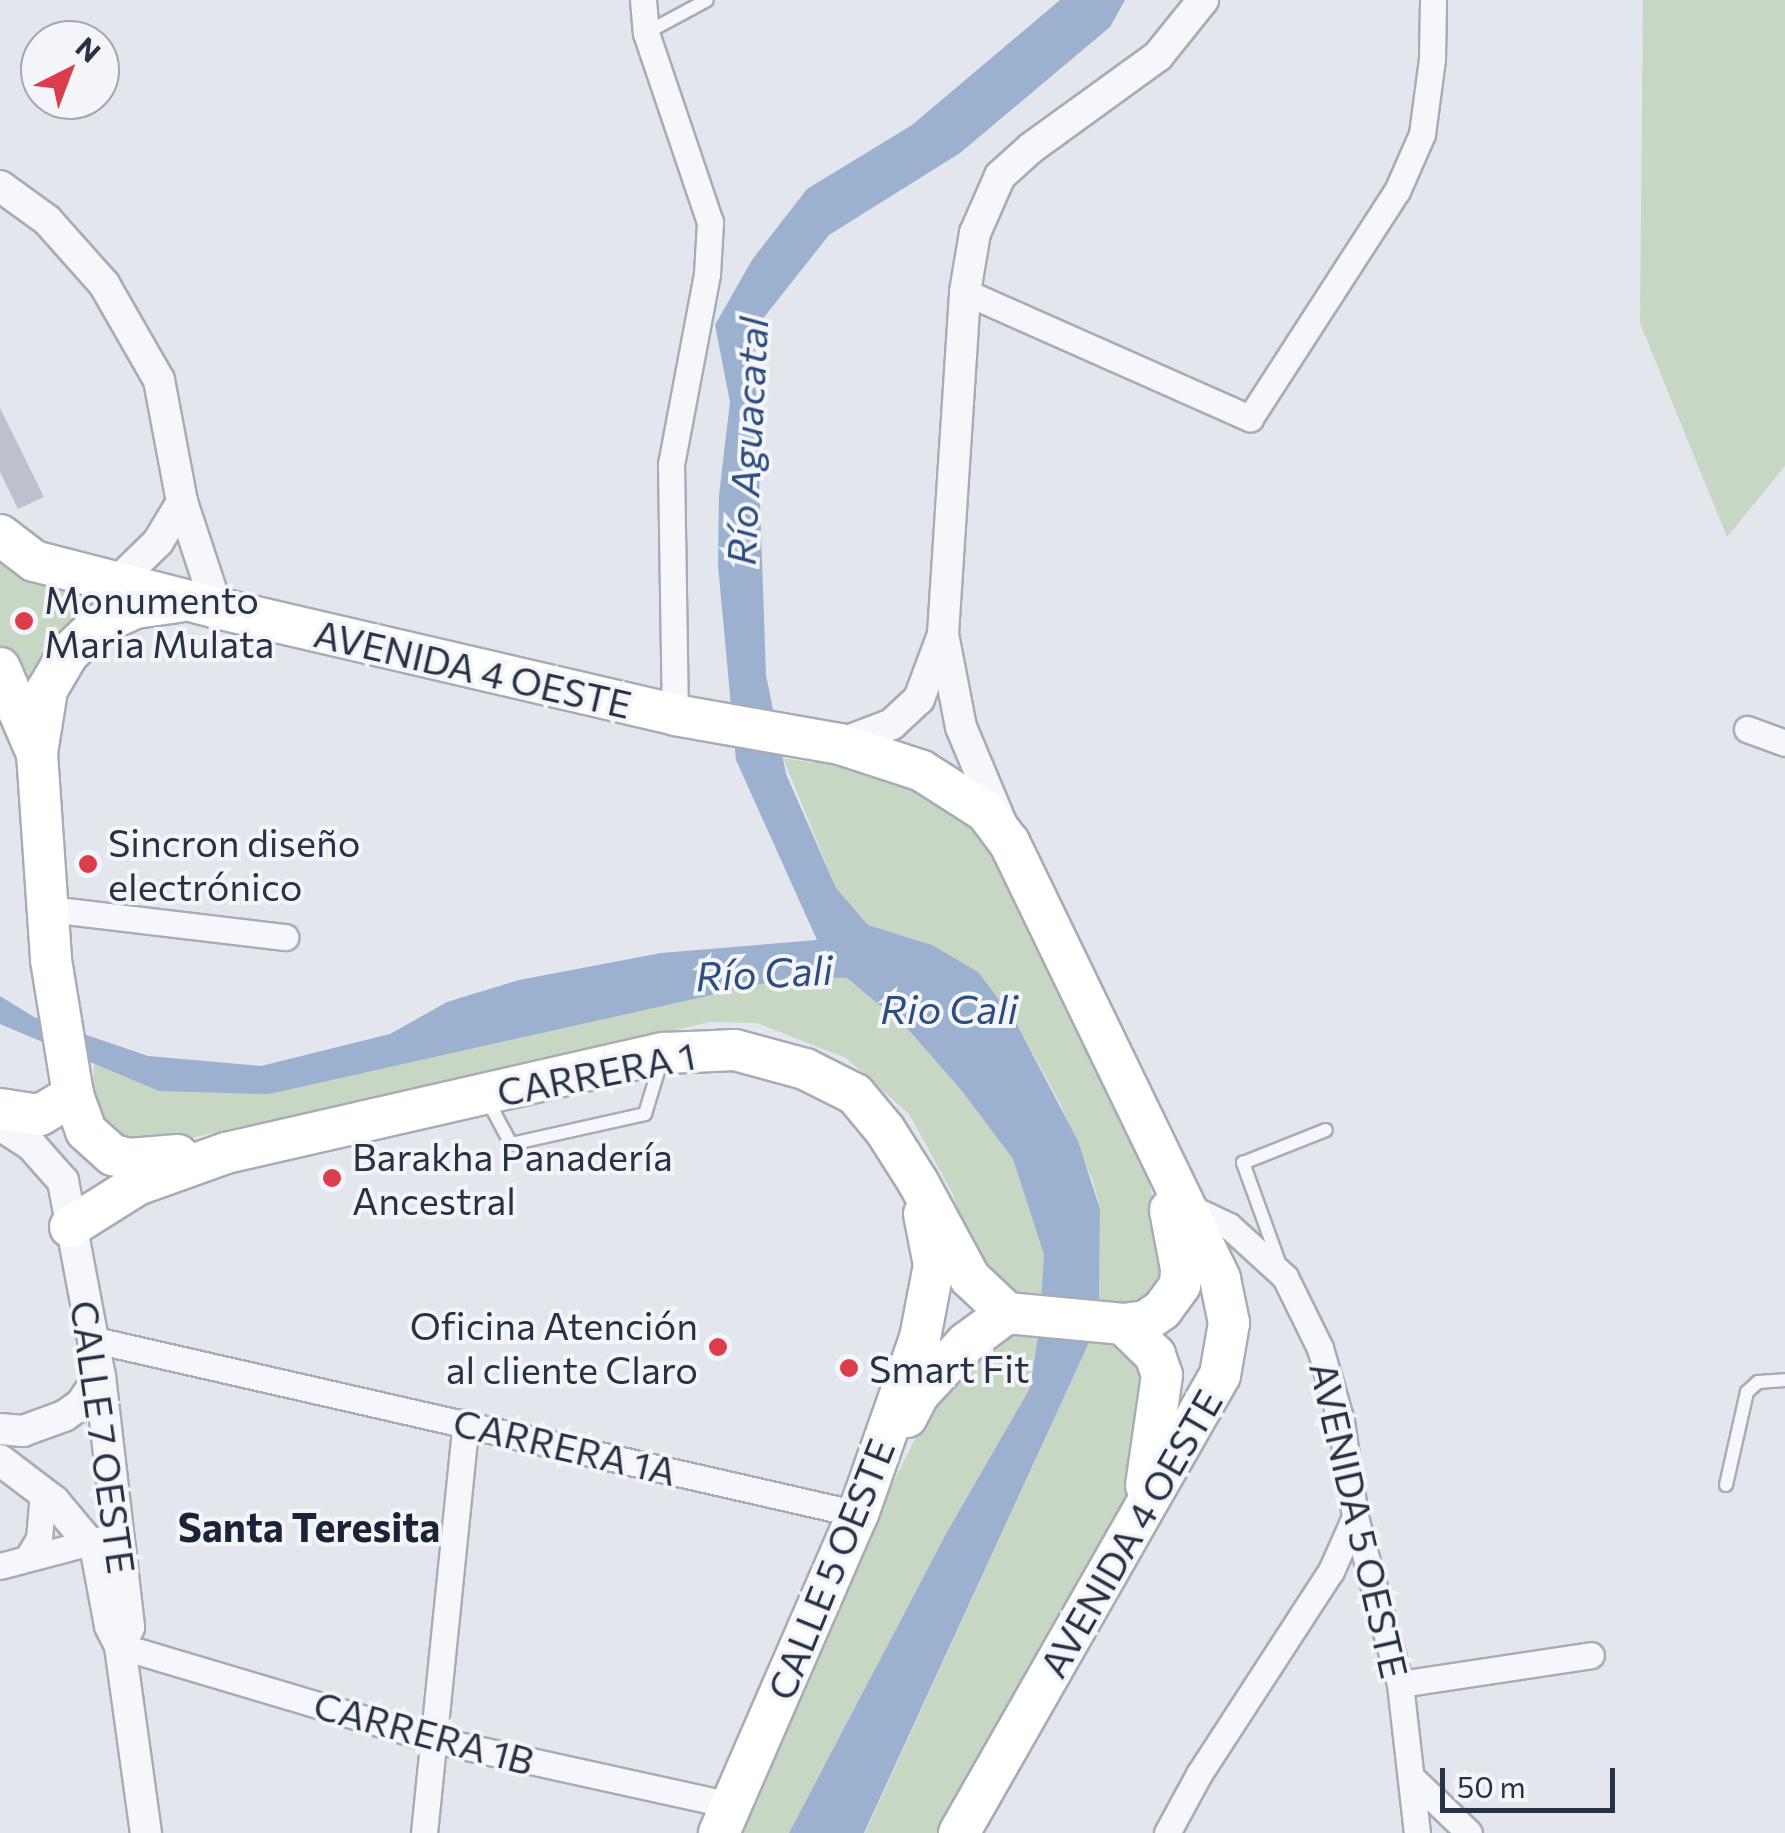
<!DOCTYPE html>
<html>
<head>
<meta charset="utf-8">
<style>
	body { margin:0 }
	#map { position:relative; width:1785px; height:1833px; overflow:hidden; background:#e3e6ec; font-family:Commissioner,sans-serif }
	div>[style] { position:absolute }
	.green>* { inset:0; background:#c7d7c3 }
	.water>* { inset:0; background:#9bb1cf }
	.building>* { inset:0; background:#bcc1cd }
	.roads { filter:drop-shadow(2px 0 #a7acb7) drop-shadow(-2px 0 #a7acb7) drop-shadow(0 2px #a7acb7) drop-shadow(0 -2px #a7acb7) }
	.service>* { height:12px; margin:-6px; padding:0 6px; transform-origin:6px; border-radius:6px; background:#f6f7fa }
	.minor>* { height:25px; margin:-12.5px; padding:0 12.5px; transform-origin:12.5px; border-radius:12.5px; background:#f6f7fa }
	.tertiary>* { height:30px; margin:-15px; padding:0 15px; transform-origin:15px; border-radius:15px; background:#f6f7fa }
	.primary>* { height:40px; margin:-20px; padding:0 20px; transform-origin:20px; border-radius:20px; background:#fff }
	.dots>* { width:28px; height:28px; translate:-50% -50%; box-sizing:border-box; border:5px solid #f3f5f9; border-radius:50% }
	span { translate:-50% -50%; white-space:nowrap; text-align:center; line-height:1.15; -webkit-text-stroke:8px #f3f5f9; paint-order:stroke }
	.poi-label { font-size:38px; color:#283246 }
	.left { translate:0 -50%; text-align:left }
	.right { translate:-100% -50%; text-align:right }
	.street-label { font-size:38px; color:#283246 }
	.water-label { font-size:40px; color:#2e4d7f; font-style:italic }
	.neighbourhood-label { font-size:40px; color:#1b2337; font-weight:700 }
	.north { position:absolute; left:20px; top:20px; width:100px; height:100px; box-sizing:border-box; background:#f3f5f9; border:2px solid #a2a7b1; border-radius:50%; rotate:42deg; font-size:28px; font-weight:700; line-height:40px; text-align:center; color:#283246 }
	.north::after { content:''; display:block; margin:auto; width:35px; height:45px; background:#dc3d4c; clip-path:polygon(50% 0,100% 100%,50% 72%,0 100%) }
	.scale { position:absolute; left:1440px; top:1768px; width:175px; height:45px; box-sizing:border-box; border:5px solid #283246; border-top:0; padding-left:12px; font-size:30px; line-height:35px; white-space:nowrap; color:#283246; -webkit-text-stroke:8px #f3f5f9; paint-order:stroke }
</style>
</head>
<body>
<div id="map">
	<div class="green">
		<i style="clip-path:polygon(1643px 0,1785px 0,1785px 466px,1727px 537px,1640px 323px)"></i>
		<i style="clip-path:polygon(0 535px,118px 581px,98px 625px,40px 719px,0 668px)"></i>
		<i style="clip-path:polygon(783px 758px,813px 763px,815px 758px,917px 789px,973px 825px,991px 848px,1143px 1157px,1165px 1251px,1163px 1284px,1137px 1307px,1099px 1305px,1100px 1209px,1093px 1181px,1060px 1103px,1014px 1019px,932px 945px,868px 925px,836px 888px)"></i>
		<i style="clip-path:polygon(792px 977px,847px 978px,906px 1027px,962px 1091px,1013px 1159px,1044px 1255px,1041px 1299px,1005px 1295px,970px 1254px,953px 1194px,909px 1114px,846px 1058px,757px 1023px,710px 1022px,155px 1146px,111px 1133px,100px 1118px,93px 1089px,94px 1062px,159px 1091px,544px 1030px)"></i>
		<i style="clip-path:polygon(1008px 1325px,1039px 1329px,1030px 1388px,947px 1532px,789px 1833px,737px 1833px,876px 1517px,930px 1409px)"></i>
		<i style="clip-path:polygon(1093px 1334px,1109px 1334px,1153px 1377px,1126px 1499px,938px 1833px,865px 1833px)"></i>
	</div>
	<div class="water">
		<i style="clip-path:polygon(1060px 0,1125px 0,1110px 27px,960px 153px,829px 235px,754px 330px,766px 675px,786px 774px,836px 888px,868px 925px,932px 945px,978px 972px,1014px 1019px,1078px 1141px,1100px 1209px,1099px 1305px,1093px 1334px,864px 1833px,789px 1833px,947px 1532px,1030px 1388px,1039px 1329px,1044px 1255px,1013px 1159px,962px 1091px,906px 1027px,847px 978px,792px 977px,269px 1094px,159px 1091px,0 1024px,0 996px,34px 1017px,148px 1056px,261px 1066px,390px 1034px,447px 1002px,519px 980px,661px 953px,817px 940px,736px 760px,718px 565px,719px 495px,730px 402px,715px 325px,752px 260px,807px 189px,912px 125px)"></i>
	</div>
	<div class="building">
		<i style="clip-path:polygon(0 408px,44px 497px,18px 509px,0 472px)"></i>
	</div>
	<div class="roads">
		<div class="service">
			<i style="left:646px;top:33px;width:69px;rotate:-28.4deg"></i>
			<i style="left:488px;top:1101px;width:49px;rotate:61.9deg"></i>
			<i style="left:511px;top:1144px;width:137px;rotate:-12.6deg"></i>
			<i style="left:645px;top:1114px;width:59px;rotate:-73.1deg"></i>
			<i style="left:1280px;top:1265px;width:109px;rotate:-109.9deg"></i>
			<i style="left:1243px;top:1163px;width:89px;rotate:-21.7deg"></i>
			<i style="left:1726px;top:1485px;width:95px;rotate:-77.3deg"></i>
			<i style="left:1747px;top:1392px;width:15px;rotate:-42deg"></i>
			<i style="left:1758px;top:1382px;width:27px;rotate:-4deg"></i>
		</div>
		<div class="minor">
			<i style="left:643px;top:0;width:33px;rotate:85deg"></i>
			<i style="left:646px;top:33px;width:200px;rotate:71.3deg"></i>
			<i style="left:710px;top:222px;width:52px;rotate:93.3deg"></i>
			<i style="left:707px;top:274px;width:193px;rotate:100.7deg"></i>
			<i style="left:671px;top:464px;width:251px;rotate:89.1deg"></i>
			<i style="left:965px;top:292px;width:312px;rotate:23.9deg"></i>
			<i style="left:1250px;top:418px;width:270px;rotate:-57.1deg"></i>
			<i style="left:1397px;top:191px;width:62px;rotate:-66.3deg"></i>
			<i style="left:1422px;top:134px;width:76px;rotate:-82.4deg"></i>
			<i style="left:1432px;top:59px;width:59px;rotate:-89deg"></i>
			<i style="left:1747px;top:729px;width:40px;rotate:20.2deg"></i>
			<i style="left:49px;top:909px;width:238px;rotate:6.8deg"></i>
			<i style="left:1185px;top:1205px;width:49px;rotate:25.5deg"></i>
			<i style="left:1229px;top:1226px;width:76px;rotate:42.3deg"></i>
			<i style="left:1285px;top:1277px;width:79px;rotate:63.8deg"></i>
			<i style="left:1320px;top:1348px;width:76px;rotate:74deg"></i>
			<i style="left:1341px;top:1421px;width:97px;rotate:81.7deg"></i>
			<i style="left:1355px;top:1517px;width:173px;rotate:74.9deg"></i>
			<i style="left:1400px;top:1684px;width:150px;rotate:83.5deg"></i>
			<i style="left:95px;top:1340px;width:783px;rotate:12.85deg"></i>
			<i style="left:28px;top:1557px;width:21px;rotate:-59deg"></i>
			<i style="left:39px;top:1539px;width:47px;rotate:-85.1deg"></i>
			<i style="left:0;top:1566px;width:110px;rotate:-14.8deg"></i>
			<i style="left:120px;top:1646px;width:329px;rotate:16.6deg"></i>
			<i style="left:435px;top:1740px;width:303px;rotate:12.4deg"></i>
			<i style="left:1400px;top:1684px;width:193px;rotate:-8.6deg"></i>
			<i style="left:1414px;top:1780px;width:76px;rotate:43.9deg"></i>
			<i style="left:424px;top:1833px;width:413px;rotate:-84.2deg"></i>
			<i style="left:1167px;top:1833px;width:67px;rotate:-61.5deg"></i>
			<i style="left:1199px;top:1774px;width:242px;rotate:-57deg"></i>
			<i style="left:1331px;top:1571px;width:59px;rotate:-66deg"></i>
		</div>
		<div class="tertiary">
			<i style="left:0;top:186px;width:58px;rotate:35.9deg"></i>
			<i style="left:47px;top:220px;width:86px;rotate:48.3deg"></i>
			<i style="left:104px;top:284px;width:111px;rotate:60.2deg"></i>
			<i style="left:159px;top:380px;width:124px;rotate:79.3deg"></i>
			<i style="left:182px;top:502px;width:112px;rotate:71.7deg"></i>
			<i style="left:118px;top:581px;width:56px;rotate:-44.3deg"></i>
			<i style="left:158px;top:542px;width:47px;rotate:-59deg"></i>
			<i style="left:840px;top:744px;width:56px;rotate:-21deg"></i>
			<i style="left:892px;top:724px;width:37px;rotate:-43deg"></i>
			<i style="left:919px;top:699px;width:66px;rotate:-69.6deg"></i>
			<i style="left:1002px;top:825px;width:106px;rotate:-112.7deg"></i>
			<i style="left:961px;top:727px;width:95px;rotate:-101deg"></i>
			<i style="left:943px;top:634px;width:343px;rotate:-86.3deg"></i>
			<i style="left:965px;top:292px;width:60px;rotate:-80.4deg"></i>
			<i style="left:975px;top:233px;width:62px;rotate:-66.3deg"></i>
			<i style="left:1000px;top:176px;width:42px;rotate:-42.1deg"></i>
			<i style="left:1031px;top:148px;width:157px;rotate:-35.9deg"></i>
			<i style="left:1158px;top:56px;width:72px;rotate:-51.2deg"></i>
			<i style="left:0;top:1125px;width:38px;rotate:33deg"></i>
			<i style="left:32px;top:1146px;width:47px;rotate:48.5deg"></i>
			<i style="left:63px;top:1181px;width:198px;rotate:79.3deg"></i>
			<i style="left:100px;top:1376px;width:253px;rotate:83.4deg"></i>
			<i style="left:129px;top:1627px;width:21px;rotate:115deg"></i>
			<i style="left:0;top:1429px;width:23px;rotate:5deg"></i>
			<i style="left:23px;top:1431px;width:44px;rotate:-20.1deg"></i>
			<i style="left:64px;top:1416px;width:21px;rotate:-35deg"></i>
			<i style="left:81px;top:1404px;width:34px;rotate:-56deg"></i>
			<i style="left:0;top:1460px;width:68px;rotate:37.2deg"></i>
			<i style="left:54px;top:1501px;width:65px;rotate:50deg"></i>
			<i style="left:96px;top:1551px;width:76px;rotate:79.4deg"></i>
			<i style="left:110px;top:1626px;width:22px;rotate:63deg"></i>
			<i style="left:120px;top:1646px;width:189px;rotate:82.1deg"></i>
		</div>
		<div class="primary">
			<i style="left:0;top:535px;width:43px;rotate:37.4deg"></i>
			<i style="left:34px;top:561px;width:189px;rotate:14.4deg"></i>
			<i style="left:217px;top:608px;width:470px;rotate:13.1deg"></i>
			<i style="left:675px;top:715px;width:168px;rotate:10deg"></i>
			<i style="left:840px;top:744px;width:86px;rotate:18.2deg"></i>
			<i style="left:922px;top:771px;width:76px;rotate:32.6deg"></i>
			<i style="left:986px;top:812px;width:38px;rotate:53deg"></i>
			<i style="left:1009px;top:842px;width:485px;rotate:64.2deg"></i>
			<i style="left:1220px;top:1279px;width:45px;rotate:78.4deg"></i>
			<i style="left:1229px;top:1323px;width:53px;rotate:99.8deg"></i>
			<i style="left:1220px;top:1375px;width:527px;rotate:119.68deg"></i>
			<i style="left:178px;top:602px;width:43px;rotate:172.1deg"></i>
			<i style="left:135px;top:608px;width:41px;rotate:155.3deg"></i>
			<i style="left:98px;top:625px;width:42px;rotate:136deg"></i>
			<i style="left:68px;top:654px;width:42px;rotate:120.3deg"></i>
			<i style="left:47px;top:690px;width:64px;rotate:99deg"></i>
			<i style="left:37px;top:753px;width:207px;rotate:86.1deg"></i>
			<i style="left:51px;top:960px;width:137px;rotate:80.7deg"></i>
			<i style="left:73px;top:1095px;width:38px;rotate:70deg"></i>
			<i style="left:86px;top:1131px;width:36px;rotate:42deg"></i>
			<i style="left:113px;top:1155px;width:16px;rotate:14deg"></i>
			<i style="left:129px;top:1159px;width:49px;rotate:-4.7deg"></i>
			<i style="left:0;top:668px;width:90px;rotate:66.6deg"></i>
			<i style="left:0;top:1109px;width:40px;rotate:8.5deg"></i>
			<i style="left:40px;top:1115px;width:39px;rotate:-31deg"></i>
			<i style="left:70px;top:1227px;width:79px;rotate:-32.1deg"></i>
			<i style="left:137px;top:1185px;width:95px;rotate:-19.8deg"></i>
			<i style="left:226px;top:1153px;width:449px;rotate:-12.9deg"></i>
			<i style="left:664px;top:1053px;width:71px;rotate:-2.4deg"></i>
			<i style="left:735px;top:1050px;width:73px;rotate:15.2deg"></i>
			<i style="left:805px;top:1069px;width:56px;rotate:26.6deg"></i>
			<i style="left:855px;top:1094px;width:47px;rotate:50.2deg"></i>
			<i style="left:885px;top:1130px;width:62px;rotate:57.6deg"></i>
			<i style="left:918px;top:1182px;width:109px;rotate:61.6deg"></i>
			<i style="left:970px;top:1278px;width:51px;rotate:43.4deg"></i>
			<i style="left:1123px;top:1324px;width:45px;rotate:44.1deg"></i>
			<i style="left:1155px;top:1355px;width:21px;rotate:71deg"></i>
			<i style="left:1162px;top:1375px;width:112px;rotate:98.2deg"></i>
			<i style="left:907px;top:1417px;width:25px;rotate:-63deg"></i>
			<i style="left:918px;top:1395px;width:71px;rotate:-47.3deg"></i>
			<i style="left:966px;top:1343px;width:51px;rotate:-36.2deg"></i>
			<i style="left:1007px;top:1313px;width:117px;rotate:5.4deg"></i>
			<i style="left:1123px;top:1324px;width:23px;rotate:-7deg"></i>
			<i style="left:1146px;top:1321px;width:19px;rotate:-35deg"></i>
			<i style="left:1162px;top:1310px;width:31px;rotate:-54deg"></i>
			<i style="left:1180px;top:1285px;width:16px;rotate:-86deg"></i>
			<i style="left:1181px;top:1269px;width:60px;rotate:-100.6deg"></i>
			<i style="left:719px;top:1833px;width:348px;rotate:-66.5deg"></i>
			<i style="left:858px;top:1514px;width:187px;rotate:-70.6deg"></i>
			<i style="left:920px;top:1338px;width:74px;rotate:-79.1deg"></i>
			<i style="left:934px;top:1265px;width:52px;rotate:-101.1deg"></i>
		</div>
	</div>
	<div class="dots">
		<i style="left:24px;top:621px;background:#dc3d4c"></i>
		<i style="left:88px;top:864px;background:#dc3d4c"></i>
		<i style="left:332px;top:1178px;background:#dc3d4c"></i>
		<i style="left:718px;top:1347px;background:#dc3d4c"></i>
		<i style="left:849px;top:1368px;background:#dc3d4c"></i>
	</div>
	<div class="poi-label">
		<span class="left" style="left:44px;top:621px">Monumento<br>Maria Mulata</span>
		<span class="left" style="left:108px;top:864px">Sincron diseño<br>electrónico</span>
		<span class="left" style="left:352px;top:1178px">Barakha Panadería<br>Ancestral</span>
		<span class="right" style="left:698px;top:1347px">Oficina Atención<br>al cliente Claro</span>
		<span class="left" style="left:869px;top:1368px">Smart Fit</span>
	</div>
	<div class="street-label">
		<span style="left:473px;top:668px;rotate:13deg">AVENIDA 4 OESTE</span>
		<span style="left:596px;top:1073px;rotate:-11deg">CARRERA 1</span>
		<span style="left:104px;top:1437px;rotate:82deg">CALLE 7 OESTE</span>
		<span style="left:565px;top:1446px;rotate:13deg">CARRERA 1A</span>
		<span style="left:1360px;top:1520px;rotate:77deg">AVENIDA 5 OESTE</span>
		<span style="left:1130px;top:1533px;rotate:-60deg">AVENIDA 4 OESTE</span>
		<span style="left:830px;top:1569px;rotate:-68deg">CALLE 5 OESTE</span>
		<span style="left:424px;top:1732px;rotate:15deg">CARRERA 1B</span>
	</div>
	<div class="water-label">
		<span style="left:746px;top:441px;rotate:-87deg">Río Aguacatal</span>
		<span style="left:764px;top:972px;rotate:-3deg">Río Cali</span>
		<span style="left:949px;top:1008px">Rio Cali</span>
	</div>
	<div class="neighbourhood-label">
		<span style="left:309px;top:1526px">Santa Teresita</span>
	</div>
	<div class="north">N</div>
	<div class="scale">50 m</div>
</div>
</body>
</html>
